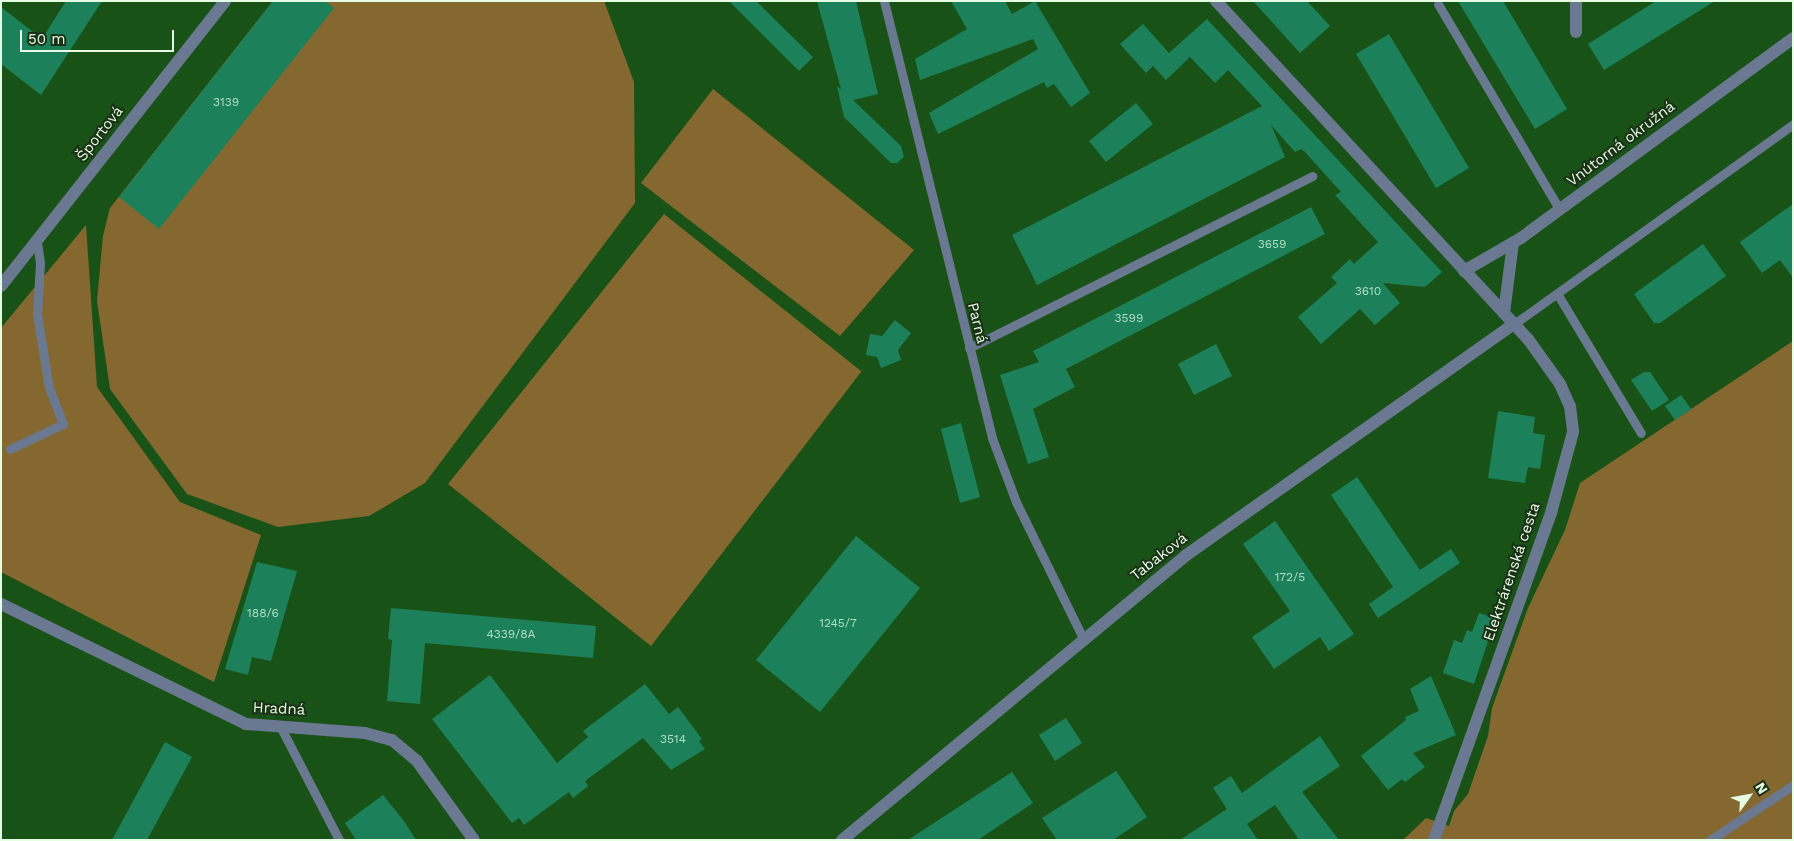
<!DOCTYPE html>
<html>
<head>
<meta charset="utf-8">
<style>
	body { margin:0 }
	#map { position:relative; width:1794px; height:841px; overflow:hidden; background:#195216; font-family:"Work Sans",sans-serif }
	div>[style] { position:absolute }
	.green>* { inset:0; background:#85682f }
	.building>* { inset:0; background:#1c815b }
	.lane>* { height:9px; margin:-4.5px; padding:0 4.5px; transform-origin:4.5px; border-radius:4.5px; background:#6a7891 }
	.street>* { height:12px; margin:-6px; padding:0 6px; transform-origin:6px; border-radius:6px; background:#6a7891 }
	span { translate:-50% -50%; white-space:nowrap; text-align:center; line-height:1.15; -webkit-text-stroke:4px #1a3118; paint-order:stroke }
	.number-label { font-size:12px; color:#b3dec0 }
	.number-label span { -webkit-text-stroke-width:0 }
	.street-label { font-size:15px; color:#e5fde2 }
	.frame { position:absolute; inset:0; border:2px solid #e5fde2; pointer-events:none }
	.north { position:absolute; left:1724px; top:771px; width:50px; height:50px; -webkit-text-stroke:4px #1a3118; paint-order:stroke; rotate:58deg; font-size:14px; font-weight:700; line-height:20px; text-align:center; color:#e5fde2 }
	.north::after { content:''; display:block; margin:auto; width:18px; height:22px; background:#e5fde2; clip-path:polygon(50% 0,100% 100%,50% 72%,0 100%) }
	.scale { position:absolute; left:20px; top:30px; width:154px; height:22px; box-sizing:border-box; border:2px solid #e5fde2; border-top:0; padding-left:6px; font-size:15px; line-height:18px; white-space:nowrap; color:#e5fde2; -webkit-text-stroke:4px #1a3118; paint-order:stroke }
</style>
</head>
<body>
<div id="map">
	<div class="green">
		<i style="clip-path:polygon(273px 1px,604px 1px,634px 82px,635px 203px,425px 483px,369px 516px,278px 527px,187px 494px,110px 389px,97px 301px,103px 236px,110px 208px)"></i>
		<i style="clip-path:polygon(713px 89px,914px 250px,840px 336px,641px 183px)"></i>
		<i style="clip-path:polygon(664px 214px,861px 371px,864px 368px,651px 646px,448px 484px)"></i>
		<i style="clip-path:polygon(86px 225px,97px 387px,180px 502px,261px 535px,214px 682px,1px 572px,1px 328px)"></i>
		<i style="clip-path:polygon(1793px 341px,1793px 840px,1403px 840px,1426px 818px,1449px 826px,1454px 811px,1468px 794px,1488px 736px,1492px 708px,1528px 608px,1565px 530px,1580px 483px)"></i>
	</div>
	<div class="building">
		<i style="clip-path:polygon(66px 1px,102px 1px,41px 95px,1px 64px,1px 7px,42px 39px)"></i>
		<i style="clip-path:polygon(273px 1px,325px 1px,334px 8px,159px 229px,119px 197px)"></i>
		<i style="clip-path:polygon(729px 1px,756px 1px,813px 57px,799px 71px)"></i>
		<i style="clip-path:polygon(817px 1px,856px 1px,878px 94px,853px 100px,901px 146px,904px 157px,897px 163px,891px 163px,844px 117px,837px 86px,841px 89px)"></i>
		<i style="clip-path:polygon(951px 1px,1005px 1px,1012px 14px,1035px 1px,1090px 93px,1071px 107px,1054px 84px,1047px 88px,1044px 82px,938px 134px,929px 113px,1038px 49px,1033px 39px,920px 80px,915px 59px,967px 29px)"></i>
		<i style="clip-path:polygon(1253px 1px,1307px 1px,1330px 26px,1300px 53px)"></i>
		<i style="clip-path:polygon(1458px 1px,1503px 1px,1567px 109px,1535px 129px)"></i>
		<i style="clip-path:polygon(1656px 1px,1715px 1px,1604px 70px,1588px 44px)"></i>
		<i style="clip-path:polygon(1207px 19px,1442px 272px,1425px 287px,1383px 283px,1400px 303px,1375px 325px,1360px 309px,1321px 344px,1298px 317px,1337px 283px,1331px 277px,1350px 259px,1354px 264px,1378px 242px,1335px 195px,1341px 192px,1305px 152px,1301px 149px,1295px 152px,1271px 125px,1285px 157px,1037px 285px,1012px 235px,1262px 106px,1228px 70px,1215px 83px,1190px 57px,1166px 80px,1153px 66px,1146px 73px,1120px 44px,1143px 24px,1169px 53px)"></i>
		<i style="clip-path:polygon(1389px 34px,1469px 168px,1436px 188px,1356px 54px)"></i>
		<i style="clip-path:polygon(1136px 103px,1153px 124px,1106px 162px,1089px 141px)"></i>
		<i style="clip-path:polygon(1793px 204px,1793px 278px,1780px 260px,1762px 273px,1740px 242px)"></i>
		<i style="clip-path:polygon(1311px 207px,1325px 234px,1066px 369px,1075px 387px,1033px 409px,1049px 457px,1028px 464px,1000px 375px,1039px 362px,1033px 351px)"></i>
		<i style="clip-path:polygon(1703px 244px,1726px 276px,1660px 323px,1654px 323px,1634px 294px)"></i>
		<i style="clip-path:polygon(895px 320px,911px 333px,898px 350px,901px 360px,881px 368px,877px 357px,866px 355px,870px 334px,882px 336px)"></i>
		<i style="clip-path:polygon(1216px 344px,1232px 376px,1194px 395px,1178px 364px)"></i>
		<i style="clip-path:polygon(1644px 372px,1650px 372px,1669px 400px,1652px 411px,1631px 380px)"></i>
		<i style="clip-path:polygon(1681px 395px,1691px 409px,1675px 420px,1665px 406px)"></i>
		<i style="clip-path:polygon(1498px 411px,1535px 417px,1533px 433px,1545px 435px,1540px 469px,1528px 467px,1525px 483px,1488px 478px)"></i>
		<i style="clip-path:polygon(961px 423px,980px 497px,960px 503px,941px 429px)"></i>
		<i style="clip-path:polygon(1357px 477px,1420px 570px,1451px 549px,1460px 563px,1378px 618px,1369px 604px,1393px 587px,1331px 495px)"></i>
		<i style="clip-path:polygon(1275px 521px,1354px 634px,1329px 651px,1320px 637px,1274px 669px,1252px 637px,1290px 611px,1243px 544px)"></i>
		<i style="clip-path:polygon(856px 536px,920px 588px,820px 712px,756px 660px)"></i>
		<i style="clip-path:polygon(257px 562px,297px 571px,271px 661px,252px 657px,248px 675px,225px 669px)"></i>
		<i style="clip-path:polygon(391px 608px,596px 626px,593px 658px,425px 643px,420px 704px,387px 701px,392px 640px,388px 639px)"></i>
		<i style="clip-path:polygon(1479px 613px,1500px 620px,1494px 636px,1490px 635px,1474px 684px,1443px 673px,1454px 640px,1462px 643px,1467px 630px,1472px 632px)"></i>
		<i style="clip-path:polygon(490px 675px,557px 763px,588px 737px,583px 731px,645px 684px,669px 714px,678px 707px,702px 739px,699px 741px,705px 749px,671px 770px,643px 738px,585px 781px,588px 786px,573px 798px,569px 792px,524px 825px,519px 818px,512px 823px,432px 719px)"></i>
		<i style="clip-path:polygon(1431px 676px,1456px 735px,1413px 753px,1425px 767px,1405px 782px,1402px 779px,1388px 790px,1361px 756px,1406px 720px,1405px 717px,1419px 711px,1410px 689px)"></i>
		<i style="clip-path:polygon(1066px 718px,1082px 743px,1055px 761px,1039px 735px)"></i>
		<i style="clip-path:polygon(1320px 736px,1340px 766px,1302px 792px,1339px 840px,1299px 840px,1275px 805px,1247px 824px,1258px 840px,1180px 840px,1227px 809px,1213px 788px,1231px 776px,1242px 793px)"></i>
		<i style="clip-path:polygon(165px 742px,192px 757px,147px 840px,112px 840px)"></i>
		<i style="clip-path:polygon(1116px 771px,1147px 817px,1113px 840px,1057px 840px,1042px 818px)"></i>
		<i style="clip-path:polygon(1012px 772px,1033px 803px,978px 840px,908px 840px)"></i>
		<i style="clip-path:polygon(383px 795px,404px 821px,416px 840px,356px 840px,345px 823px)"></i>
	</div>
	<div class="lane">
		<i style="left:884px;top:1px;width:450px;rotate:76.1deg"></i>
		<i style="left:992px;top:438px;width:68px;rotate:69.4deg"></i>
		<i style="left:1016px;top:502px;width:152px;rotate:63.8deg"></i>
		<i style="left:1438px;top:4px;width:239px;rotate:59.4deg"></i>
		<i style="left:1558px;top:295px;width:161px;rotate:59deg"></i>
		<i style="left:1514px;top:324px;width:343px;rotate:-35.6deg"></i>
		<i style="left:969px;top:348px;width:384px;rotate:-26.6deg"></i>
		<i style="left:10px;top:449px;width:59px;rotate:-25.3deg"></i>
		<i style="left:63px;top:424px;width:39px;rotate:-111deg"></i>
		<i style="left:49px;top:388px;width:75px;rotate:-99.2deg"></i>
		<i style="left:37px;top:314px;width:51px;rotate:-86.6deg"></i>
		<i style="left:40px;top:263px;width:22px;rotate:-98deg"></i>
		<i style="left:280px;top:726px;width:128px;rotate:62.6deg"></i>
		<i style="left:1710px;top:840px;width:100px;rotate:-33.5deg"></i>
	</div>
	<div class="street">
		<i style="left:1216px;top:1px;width:460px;rotate:47.3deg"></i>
		<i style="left:1528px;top:339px;width:55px;rotate:54.6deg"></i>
		<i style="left:1560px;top:384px;width:24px;rotate:66deg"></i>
		<i style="left:1570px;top:406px;width:26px;rotate:83deg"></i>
		<i style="left:1573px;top:432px;width:84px;rotate:105.2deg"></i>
		<i style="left:1551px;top:513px;width:347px;rotate:109.7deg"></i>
		<i style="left:1576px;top:1px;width:31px;rotate:90deg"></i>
		<i style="left:1464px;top:271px;width:66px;rotate:-30.1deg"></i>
		<i style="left:1521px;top:238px;width:338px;rotate:-36.3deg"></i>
		<i style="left:1px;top:286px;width:362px;rotate:-51.8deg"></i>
		<i style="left:1504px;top:313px;width:71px;rotate:-82.7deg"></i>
		<i style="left:1px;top:604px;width:273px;rotate:26.1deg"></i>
		<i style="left:246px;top:724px;width:119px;rotate:4.3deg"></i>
		<i style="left:365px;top:733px;width:28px;rotate:15deg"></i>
		<i style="left:392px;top:740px;width:33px;rotate:40deg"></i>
		<i style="left:417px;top:761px;width:97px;rotate:54.2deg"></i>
		<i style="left:842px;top:840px;width:445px;rotate:-39.6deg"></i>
		<i style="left:1185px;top:556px;width:403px;rotate:-35.2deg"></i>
	</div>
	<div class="number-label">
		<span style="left:226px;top:103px">3139</span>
		<span style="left:1272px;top:245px">3659</span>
		<span style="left:1368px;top:292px">3610</span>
		<span style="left:1129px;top:319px">3599</span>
		<span style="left:1290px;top:578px">172/5</span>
		<span style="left:263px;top:614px">188/6</span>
		<span style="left:838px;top:624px">1245/7</span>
		<span style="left:511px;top:635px">4339/8A</span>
		<span style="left:673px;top:740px">3514</span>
	</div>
	<div class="street-label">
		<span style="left:100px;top:134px;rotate:-52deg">Športová</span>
		<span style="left:1621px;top:144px;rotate:-37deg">Vnútorná okružná</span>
		<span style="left:977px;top:323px;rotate:76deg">Parná</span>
		<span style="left:1159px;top:557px;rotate:-38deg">Tabaková</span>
		<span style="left:1512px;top:572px;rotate:-71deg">Elektrárenská cesta</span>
		<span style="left:279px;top:709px;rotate:3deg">Hradná</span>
	</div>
	<div class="frame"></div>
	<div class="north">N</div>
	<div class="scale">50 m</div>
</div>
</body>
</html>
